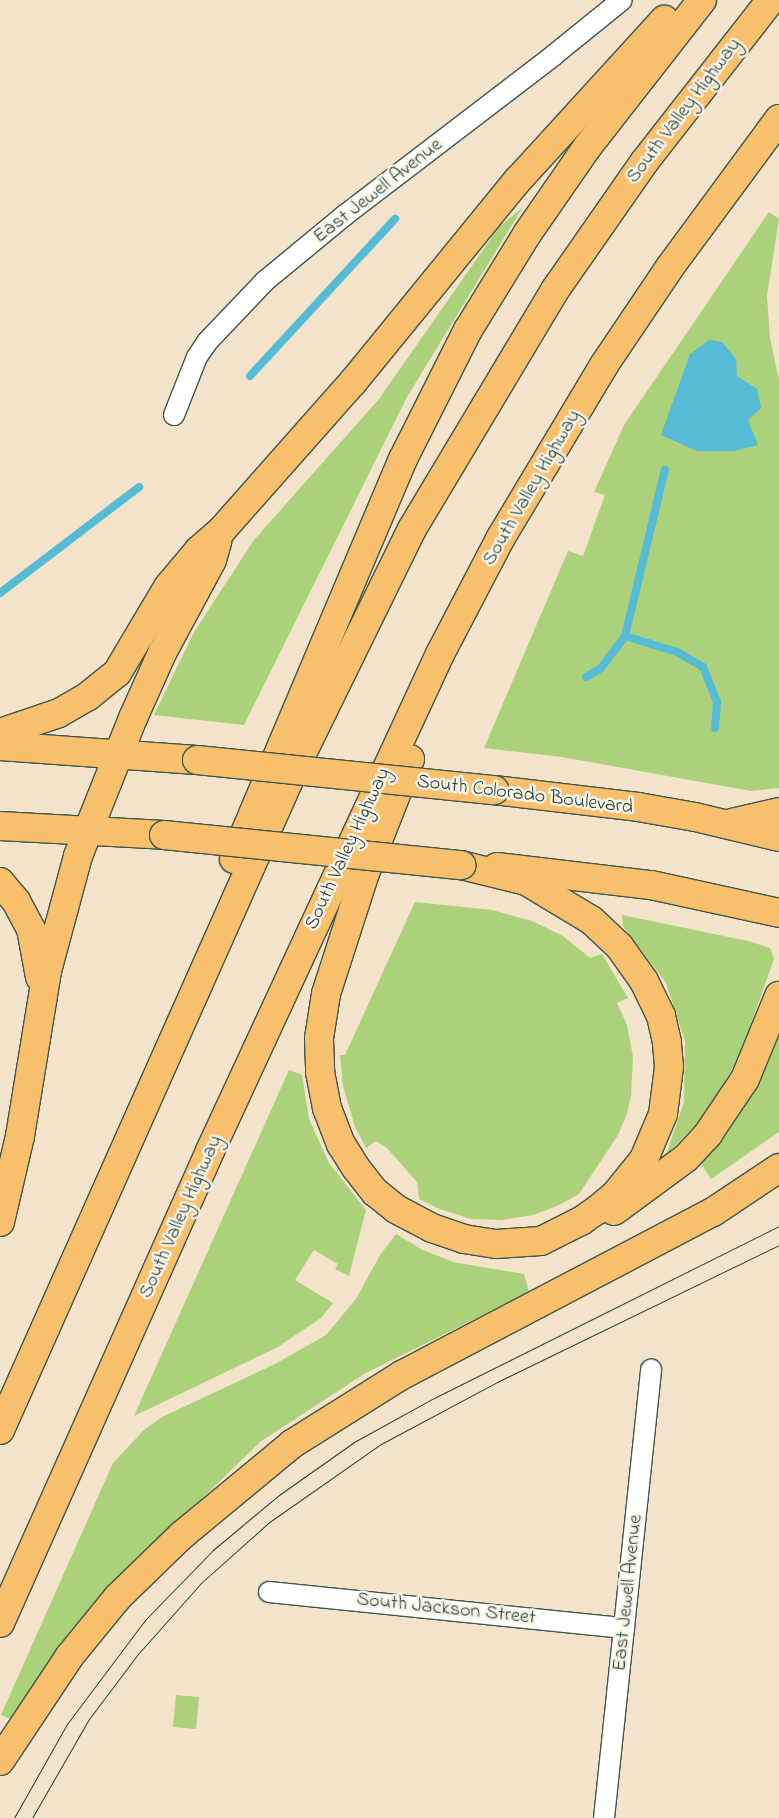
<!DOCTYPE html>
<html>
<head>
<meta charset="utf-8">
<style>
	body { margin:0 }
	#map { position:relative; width:779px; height:1818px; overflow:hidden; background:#f3e3ca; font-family:"Indie Flower",sans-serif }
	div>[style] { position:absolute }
	.green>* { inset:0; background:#abd17b }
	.water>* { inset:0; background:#56bbd4 }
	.stream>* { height:8px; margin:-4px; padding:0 4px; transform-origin:4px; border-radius:4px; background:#56bbd4 }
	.roads { filter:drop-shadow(1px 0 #3f564a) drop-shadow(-1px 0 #3f564a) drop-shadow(0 1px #3f564a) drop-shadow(0 -1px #3f564a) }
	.street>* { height:20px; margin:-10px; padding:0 10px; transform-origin:10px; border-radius:10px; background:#fff }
	.primary>* { height:28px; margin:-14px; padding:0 14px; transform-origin:14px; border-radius:14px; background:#f8bf6c }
	.highway>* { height:28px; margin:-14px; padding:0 14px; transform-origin:14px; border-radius:14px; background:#f8bf6c }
	.tram>* { height:1px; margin:-0.5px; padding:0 0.5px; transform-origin:0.5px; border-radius:0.5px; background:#1f3d34 }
	.bridges { filter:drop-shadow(1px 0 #3f564a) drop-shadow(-1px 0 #3f564a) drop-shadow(0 1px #3f564a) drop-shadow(0 -1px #3f564a) }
	.primary-bridge>* { height:28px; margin:-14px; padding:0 14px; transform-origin:14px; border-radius:14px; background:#f8bf6c }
	span { translate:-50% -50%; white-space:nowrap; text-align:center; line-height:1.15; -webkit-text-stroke:5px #f7f3e8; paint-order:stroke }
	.street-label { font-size:20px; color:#1f3d34 }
</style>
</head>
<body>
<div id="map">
	<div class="green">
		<i style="clip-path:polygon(523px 207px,407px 397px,244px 725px,154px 715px,194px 632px,254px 540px,379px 399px,499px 227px)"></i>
		<i style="clip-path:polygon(769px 212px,779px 219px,767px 296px,770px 338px,779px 380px,779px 788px,751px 791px,562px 757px,484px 748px,568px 551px,583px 556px,605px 495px,594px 492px,624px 425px)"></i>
		<i style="clip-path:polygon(415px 902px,492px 910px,532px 921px,563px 936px,590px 958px,602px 954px,628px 998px,617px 1003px,627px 1025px,633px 1057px,631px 1096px,627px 1114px,618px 1135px,579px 1194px,557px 1206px,533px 1215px,501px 1220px,471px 1219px,437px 1208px,419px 1199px,417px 1182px,387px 1148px,376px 1141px,366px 1148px,355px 1127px,343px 1086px,340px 1055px,345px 1055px)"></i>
		<i style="clip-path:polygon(622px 915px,748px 941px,770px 948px,774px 959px,741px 1052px,720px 1092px,696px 1125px,666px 1155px,684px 1102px,685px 1041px,666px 983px,623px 926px)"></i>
		<i style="clip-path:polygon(779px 1031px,779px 1132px,711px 1179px,700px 1162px)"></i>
		<i style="clip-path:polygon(289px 1070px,302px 1075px,309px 1119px,329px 1163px,366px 1210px,349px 1276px,335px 1269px,338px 1264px,314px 1250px,295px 1280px,333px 1303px,321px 1318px,276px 1348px,134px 1416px)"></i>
		<i style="clip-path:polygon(396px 1234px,421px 1249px,453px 1262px,524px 1274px,529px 1292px,364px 1374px,260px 1442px,106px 1592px,53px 1658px,11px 1719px,1px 1715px,113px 1463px,144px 1430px,162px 1417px,275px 1364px,326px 1335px,356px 1299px,380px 1255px)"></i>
		<i style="clip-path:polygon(176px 1695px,199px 1697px,196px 1729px,173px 1727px)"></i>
	</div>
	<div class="water">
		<i style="clip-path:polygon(709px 340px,722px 342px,736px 359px,737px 376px,757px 389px,761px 408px,748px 420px,758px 445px,734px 451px,697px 451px,661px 435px,690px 354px)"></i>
	</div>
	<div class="stream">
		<i style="left:250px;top:376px;width:214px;rotate:-47.3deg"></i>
		<i style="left:0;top:593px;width:175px;rotate:-37.3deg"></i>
		<i style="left:625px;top:636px;width:54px;rotate:17.1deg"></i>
		<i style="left:677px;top:652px;width:30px;rotate:30deg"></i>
		<i style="left:703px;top:667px;width:37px;rotate:68deg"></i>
		<i style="left:717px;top:701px;width:27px;rotate:94deg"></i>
		<i style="left:586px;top:677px;width:17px;rotate:-31deg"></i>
		<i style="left:601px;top:668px;width:40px;rotate:-53deg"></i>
		<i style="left:625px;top:636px;width:171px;rotate:-76.5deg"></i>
	</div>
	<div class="roads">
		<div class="street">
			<i style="left:174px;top:415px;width:62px;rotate:-68.4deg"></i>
			<i style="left:197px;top:357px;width:18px;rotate:-56deg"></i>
			<i style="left:207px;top:342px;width:84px;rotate:-46.4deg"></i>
			<i style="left:265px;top:281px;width:104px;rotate:-39.5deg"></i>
			<i style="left:345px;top:215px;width:263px;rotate:-37.4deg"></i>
			<i style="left:554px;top:55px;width:87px;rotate:-39deg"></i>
			<i style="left:269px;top:1592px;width:357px;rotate:5.8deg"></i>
			<i style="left:604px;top:1818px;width:451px;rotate:-84deg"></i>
		</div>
		<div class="primary">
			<i style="left:0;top:746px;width:197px;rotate:4.1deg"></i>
			<i style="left:494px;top:790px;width:145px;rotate:6.7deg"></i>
			<i style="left:638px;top:807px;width:58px;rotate:10deg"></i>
			<i style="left:695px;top:817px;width:86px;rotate:13.4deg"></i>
			<i style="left:732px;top:823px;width:48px;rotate:-13.2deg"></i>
			<i style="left:0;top:826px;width:164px;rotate:3.1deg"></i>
			<i style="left:497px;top:867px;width:155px;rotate:6.7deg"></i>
			<i style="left:651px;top:885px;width:131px;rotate:12.3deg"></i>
		</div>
		<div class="highway">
			<i style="left:0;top:733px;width:62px;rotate:-18.7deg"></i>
			<i style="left:59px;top:713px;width:32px;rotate:-30deg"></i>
			<i style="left:87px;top:697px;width:38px;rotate:-39deg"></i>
			<i style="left:117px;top:673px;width:100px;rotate:-59.3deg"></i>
			<i style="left:168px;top:587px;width:48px;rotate:-50deg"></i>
			<i style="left:199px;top:550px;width:29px;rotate:-41deg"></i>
			<i style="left:221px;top:531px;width:199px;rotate:-48.5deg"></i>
			<i style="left:353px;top:382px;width:261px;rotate:-50.8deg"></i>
			<i style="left:518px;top:180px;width:217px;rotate:-47.6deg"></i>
			<i style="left:410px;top:759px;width:123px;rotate:111.5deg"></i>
			<i style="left:365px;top:873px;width:127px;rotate:107.9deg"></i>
			<i style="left:326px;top:994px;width:45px;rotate:99deg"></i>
			<i style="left:319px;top:1038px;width:34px;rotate:88deg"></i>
			<i style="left:320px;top:1072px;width:37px;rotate:79deg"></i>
			<i style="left:327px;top:1108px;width:39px;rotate:69deg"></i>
			<i style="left:341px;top:1144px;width:28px;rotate:58deg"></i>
			<i style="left:356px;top:1168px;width:31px;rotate:52deg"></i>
			<i style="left:375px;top:1192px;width:27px;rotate:39deg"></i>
			<i style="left:396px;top:1209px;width:41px;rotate:27.8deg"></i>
			<i style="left:432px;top:1228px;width:34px;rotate:19deg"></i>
			<i style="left:464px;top:1239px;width:32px;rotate:9deg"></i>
			<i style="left:496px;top:1244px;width:45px;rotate:-3.8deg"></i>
			<i style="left:541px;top:1241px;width:45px;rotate:-26.6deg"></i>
			<i style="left:581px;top:1221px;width:19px;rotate:-35deg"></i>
			<i style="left:597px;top:1210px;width:23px;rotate:-40deg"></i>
			<i style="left:615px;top:1195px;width:46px;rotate:-51.1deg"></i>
			<i style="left:644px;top:1159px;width:49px;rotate:-67.1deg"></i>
			<i style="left:663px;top:1114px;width:47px;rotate:-82.7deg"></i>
			<i style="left:669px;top:1067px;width:25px;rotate:-95deg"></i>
			<i style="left:667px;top:1042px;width:27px;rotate:-103deg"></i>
			<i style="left:661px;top:1016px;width:39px;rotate:-116deg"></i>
			<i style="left:644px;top:981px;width:43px;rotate:-125.5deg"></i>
			<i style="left:619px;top:946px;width:38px;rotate:-137deg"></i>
			<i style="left:591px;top:920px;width:76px;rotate:-149deg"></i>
			<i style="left:526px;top:881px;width:67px;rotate:-166.2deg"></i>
			<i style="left:234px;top:859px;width:434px;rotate:-67.1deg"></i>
			<i style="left:403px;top:459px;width:144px;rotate:-63.3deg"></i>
			<i style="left:468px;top:330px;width:113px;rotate:-58.4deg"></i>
			<i style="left:527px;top:234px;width:107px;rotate:-55.3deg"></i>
			<i style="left:588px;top:146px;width:185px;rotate:-52deg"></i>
			<i style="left:0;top:882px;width:25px;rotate:50deg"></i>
			<i style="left:16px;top:901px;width:32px;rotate:62deg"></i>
			<i style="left:31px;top:929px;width:49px;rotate:79.4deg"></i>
			<i style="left:614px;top:1211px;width:89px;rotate:-36.4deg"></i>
			<i style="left:686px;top:1158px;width:33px;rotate:-47deg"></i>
			<i style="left:708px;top:1134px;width:66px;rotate:-56.1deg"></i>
			<i style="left:745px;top:1079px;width:90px;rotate:-67.7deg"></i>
			<i style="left:0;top:1222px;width:88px;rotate:-76.9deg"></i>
			<i style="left:20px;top:1136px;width:167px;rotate:-80.7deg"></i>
			<i style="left:47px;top:971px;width:119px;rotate:-74.9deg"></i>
			<i style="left:78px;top:856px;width:149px;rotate:-68.3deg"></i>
			<i style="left:133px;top:718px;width:73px;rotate:-65.9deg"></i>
			<i style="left:163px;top:651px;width:103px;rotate:-61.7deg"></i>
			<i style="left:212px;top:560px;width:19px;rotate:-74deg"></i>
			<i style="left:0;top:1430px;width:714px;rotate:-66.02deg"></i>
			<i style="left:290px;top:778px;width:277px;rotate:-63.9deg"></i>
			<i style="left:412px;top:529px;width:279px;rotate:-59.1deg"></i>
			<i style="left:555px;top:290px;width:157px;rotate:-55.1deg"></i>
			<i style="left:645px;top:161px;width:204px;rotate:-52deg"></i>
			<i style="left:0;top:1623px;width:517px;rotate:-66.01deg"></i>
			<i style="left:210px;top:1151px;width:548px;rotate:-65.17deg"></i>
			<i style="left:440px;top:654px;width:130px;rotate:-62.4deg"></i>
			<i style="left:500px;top:539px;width:203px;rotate:-59.1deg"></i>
			<i style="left:604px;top:365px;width:118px;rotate:-56deg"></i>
			<i style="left:670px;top:267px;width:184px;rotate:-53.6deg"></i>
			<i style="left:0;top:1761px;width:125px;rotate:-56.4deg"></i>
			<i style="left:69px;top:1657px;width:77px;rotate:-50.8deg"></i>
			<i style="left:118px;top:1597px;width:89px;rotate:-44.1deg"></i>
			<i style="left:182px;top:1535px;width:143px;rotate:-39.6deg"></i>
			<i style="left:292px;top:1444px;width:130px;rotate:-32.1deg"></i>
			<i style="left:402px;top:1375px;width:351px;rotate:-27.7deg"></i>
			<i style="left:713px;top:1212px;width:79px;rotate:-33.7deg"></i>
		</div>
	</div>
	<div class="tram">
		<i style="left:14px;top:1818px;width:108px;rotate:-60.6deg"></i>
		<i style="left:67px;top:1724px;width:130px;rotate:-53.1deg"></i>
		<i style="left:145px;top:1620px;width:98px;rotate:-45.8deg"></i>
		<i style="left:213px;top:1550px;width:86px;rotate:-39.8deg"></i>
		<i style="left:279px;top:1495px;width:92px;rotate:-35.2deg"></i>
		<i style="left:354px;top:1442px;width:91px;rotate:-28.8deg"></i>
		<i style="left:434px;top:1398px;width:385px;rotate:-26.5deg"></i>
		<i style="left:32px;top:1818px;width:114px;rotate:-60.1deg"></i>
		<i style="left:89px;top:1719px;width:81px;rotate:-53deg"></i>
		<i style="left:138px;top:1654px;width:95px;rotate:-48.4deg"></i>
		<i style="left:201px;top:1583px;width:90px;rotate:-41.8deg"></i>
		<i style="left:268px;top:1523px;width:138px;rotate:-35deg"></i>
		<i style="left:381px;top:1444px;width:132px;rotate:-28.1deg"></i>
		<i style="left:497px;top:1382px;width:314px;rotate:-25.9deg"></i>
	</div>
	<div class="bridges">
		<div class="primary-bridge">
			<i style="left:197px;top:760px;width:299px;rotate:5.8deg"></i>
			<i style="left:164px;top:835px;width:299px;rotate:5.8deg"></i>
		</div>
	</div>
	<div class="street-label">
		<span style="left:684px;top:111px;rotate:-53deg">South Valley Highway</span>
		<span style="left:378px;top:191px;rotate:-38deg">East Jewell Avenue</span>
		<span style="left:532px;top:488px;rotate:-60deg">South Valley Highway</span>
		<span style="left:525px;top:795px;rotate:7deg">South Colorado Boulevard</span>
		<span style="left:348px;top:849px;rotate:-65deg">South Valley Highway</span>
		<span style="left:181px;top:1217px;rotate:-66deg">South Valley Highway</span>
		<span style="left:628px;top:1593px;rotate:-84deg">East Jewell Avenue</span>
		<span style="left:446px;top:1609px;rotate:6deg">South Jackson Street</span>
	</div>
</div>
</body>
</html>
